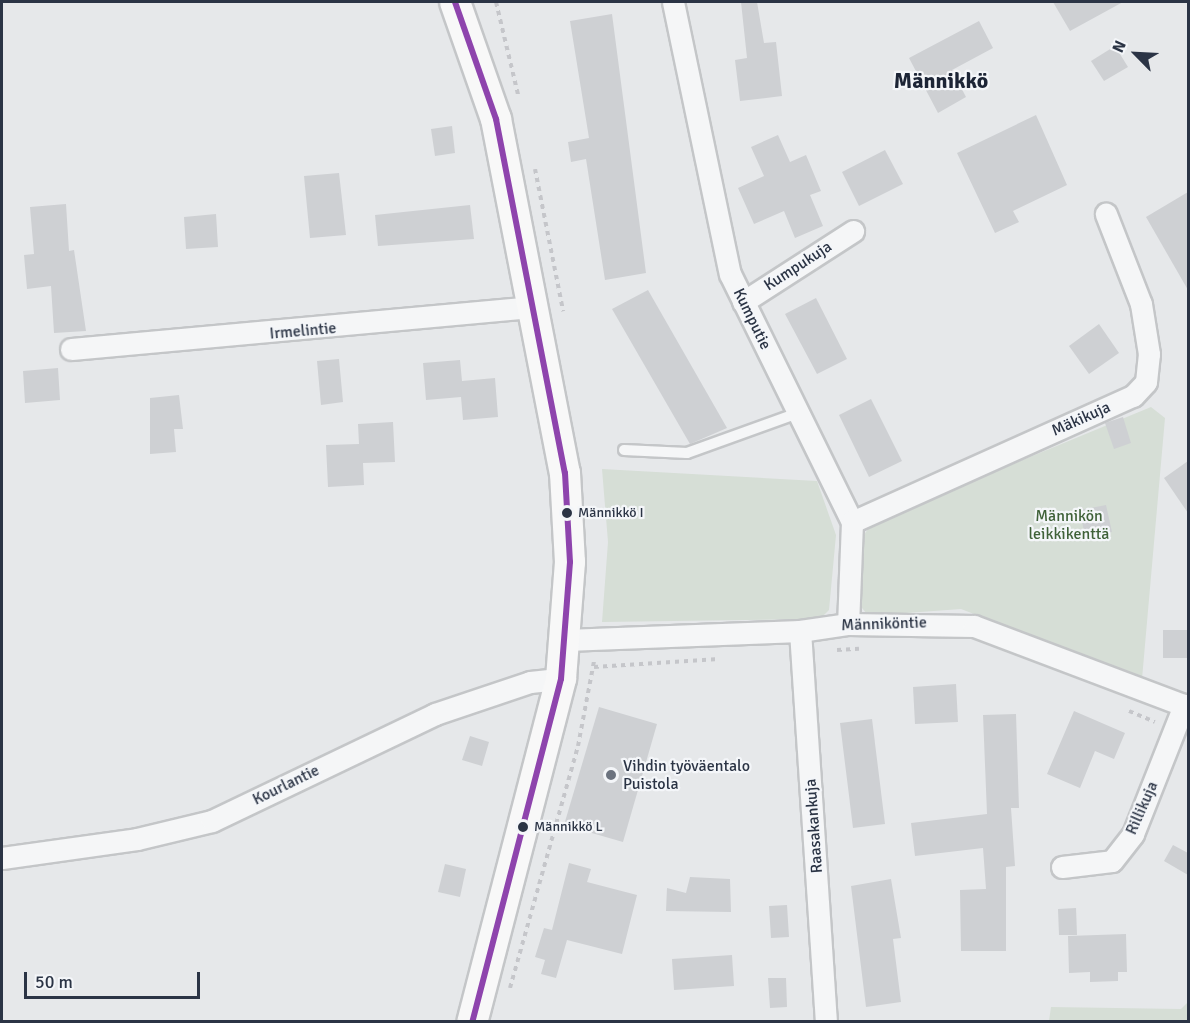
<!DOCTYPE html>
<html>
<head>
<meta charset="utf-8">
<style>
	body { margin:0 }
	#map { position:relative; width:1190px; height:1023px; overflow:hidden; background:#e6e8ea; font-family:Signika,sans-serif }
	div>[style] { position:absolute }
	.green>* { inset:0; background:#d6ded6 }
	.building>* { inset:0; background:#ced0d3 }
	.path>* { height:4px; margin-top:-2px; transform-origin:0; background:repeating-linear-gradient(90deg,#c5c6ca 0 4.5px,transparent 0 9px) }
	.roads { filter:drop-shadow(2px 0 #c4c6c8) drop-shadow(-2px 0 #c4c6c8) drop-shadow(0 2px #c4c6c8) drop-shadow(0 -2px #c4c6c8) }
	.lane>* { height:10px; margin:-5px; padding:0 5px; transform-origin:5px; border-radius:5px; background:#f5f6f7 }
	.street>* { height:21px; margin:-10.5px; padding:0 10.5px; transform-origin:10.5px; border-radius:10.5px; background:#f5f6f7 }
	.secondary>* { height:30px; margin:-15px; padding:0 15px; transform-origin:15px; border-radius:15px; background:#f8f8f8 }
	.bus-1>* { height:6px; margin:-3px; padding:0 3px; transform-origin:3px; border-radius:3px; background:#8e44ad }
	.dots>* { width:16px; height:16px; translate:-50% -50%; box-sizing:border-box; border:3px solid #f4f6f9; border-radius:50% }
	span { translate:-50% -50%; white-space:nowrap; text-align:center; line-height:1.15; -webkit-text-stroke:4.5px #f4f6f9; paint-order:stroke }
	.bus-label { font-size:14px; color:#2b3445 }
	.left { translate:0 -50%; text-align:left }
	.street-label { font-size:16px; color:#2b3445 }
	.park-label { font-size:16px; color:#3f6138 }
	.poi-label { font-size:16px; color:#2b3445 }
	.district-label { font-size:22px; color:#1d2536; font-weight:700 }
	.frame { position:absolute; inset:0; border:3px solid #2b3445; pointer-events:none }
	.north { position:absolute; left:1106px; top:24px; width:60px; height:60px; -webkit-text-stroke:4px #f4f6f9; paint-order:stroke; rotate:294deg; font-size:16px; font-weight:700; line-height:24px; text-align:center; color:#2b3445 }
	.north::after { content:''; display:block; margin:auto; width:21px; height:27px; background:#2b3445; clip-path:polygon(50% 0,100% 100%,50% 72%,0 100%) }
	.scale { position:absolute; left:24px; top:972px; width:176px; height:27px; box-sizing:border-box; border:3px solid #2b3445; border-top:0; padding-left:8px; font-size:18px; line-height:21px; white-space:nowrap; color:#2b3445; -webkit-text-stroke:4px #f4f6f9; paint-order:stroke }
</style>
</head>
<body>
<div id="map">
	<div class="green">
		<i style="clip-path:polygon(1151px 407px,1165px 418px,1142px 679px,961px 609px,879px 615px,867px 614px,857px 602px,861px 539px,873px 522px)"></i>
		<i style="clip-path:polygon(602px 469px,817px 481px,836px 535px,829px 610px,820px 619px,602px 622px,608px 542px)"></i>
		<i style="clip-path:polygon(1188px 1002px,1188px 1021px,1049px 1021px,1051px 1007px,1181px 1009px)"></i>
	</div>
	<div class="building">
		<i style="clip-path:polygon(741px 2px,757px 2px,764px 43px,776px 42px,782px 96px,740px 101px,735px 60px,747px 58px)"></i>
		<i style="clip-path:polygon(1053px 2px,1123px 2px,1070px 31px)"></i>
		<i style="clip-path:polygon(612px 14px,646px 273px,605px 280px,586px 159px,571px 162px,568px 142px,589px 138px,570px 21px)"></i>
		<i style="clip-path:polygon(979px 21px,993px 48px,952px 70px,966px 97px,938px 113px,909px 58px)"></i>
		<i style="clip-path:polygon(1115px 46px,1128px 67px,1104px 81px,1091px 61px)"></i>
		<i style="clip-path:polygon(1036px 115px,1067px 185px,1013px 211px,1019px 222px,995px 233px,957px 153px)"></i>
		<i style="clip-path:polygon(452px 126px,455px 153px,435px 156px,431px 129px)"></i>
		<i style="clip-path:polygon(778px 135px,790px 162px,806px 155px,821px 191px,810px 195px,823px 226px,795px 238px,784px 211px,754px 224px,738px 188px,764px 176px,751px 147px)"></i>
		<i style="clip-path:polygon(885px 150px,903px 184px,859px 206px,842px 172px)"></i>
		<i style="clip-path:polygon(339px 173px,346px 235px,310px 238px,304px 176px)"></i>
		<i style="clip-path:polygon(1188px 192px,1188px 290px,1146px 217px)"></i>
		<i style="clip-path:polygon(66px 204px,69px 251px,74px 250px,86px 331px,54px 333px,51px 286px,27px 289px,24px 255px,34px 254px,30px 207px)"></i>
		<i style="clip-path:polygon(470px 205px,474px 239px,378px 246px,375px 215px)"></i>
		<i style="clip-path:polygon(216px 214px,218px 247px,186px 249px,184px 217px)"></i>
		<i style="clip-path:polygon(648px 290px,727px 428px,690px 444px,612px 309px)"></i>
		<i style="clip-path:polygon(816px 298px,847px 359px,817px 374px,785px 314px)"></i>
		<i style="clip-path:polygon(1099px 324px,1119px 353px,1089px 374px,1069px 346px)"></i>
		<i style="clip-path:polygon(339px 359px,343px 402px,321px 405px,317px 361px)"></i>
		<i style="clip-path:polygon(460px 360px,462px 381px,495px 378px,498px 417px,463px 420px,461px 397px,426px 400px,423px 363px)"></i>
		<i style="clip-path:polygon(58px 368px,60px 400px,25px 403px,23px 371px)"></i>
		<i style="clip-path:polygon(179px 395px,183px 429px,174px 429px,176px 452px,150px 454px,150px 398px)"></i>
		<i style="clip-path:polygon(871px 399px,902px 461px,869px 477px,839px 415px)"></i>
		<i style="clip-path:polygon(1123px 417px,1131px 443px,1114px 449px,1105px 423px)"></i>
		<i style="clip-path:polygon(393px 422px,395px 462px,363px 463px,364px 485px,328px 487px,326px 445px,359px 444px,358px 424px)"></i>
		<i style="clip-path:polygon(1188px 461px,1188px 513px,1164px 478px)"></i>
		<i style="clip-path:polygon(1106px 505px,1112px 532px,1085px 537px,1080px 510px)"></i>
		<i style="clip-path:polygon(1163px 630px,1188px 630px,1188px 658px,1163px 658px)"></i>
		<i style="clip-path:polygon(956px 684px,958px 722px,915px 724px,913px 687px)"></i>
		<i style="clip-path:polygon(599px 707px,657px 724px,623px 842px,564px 825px)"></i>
		<i style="clip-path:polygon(1074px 711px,1125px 733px,1114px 759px,1095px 751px,1080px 788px,1047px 774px)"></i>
		<i style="clip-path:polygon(1016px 714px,1019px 808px,1011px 808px,1015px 866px,1006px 867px,1006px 951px,961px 951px,960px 890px,986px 889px,983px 848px,915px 856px,911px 823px,987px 814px,983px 715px)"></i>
		<i style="clip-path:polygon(872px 719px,885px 824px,853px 828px,840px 723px)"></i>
		<i style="clip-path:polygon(470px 736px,489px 742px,482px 766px,462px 760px)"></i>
		<i style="clip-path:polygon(1173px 845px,1188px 853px,1188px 875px,1164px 861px)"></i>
		<i style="clip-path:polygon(569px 863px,591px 869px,587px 882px,637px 895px,622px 954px,567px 940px,556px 978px,541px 974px,545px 960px,535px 957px,544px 928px,552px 930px)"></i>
		<i style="clip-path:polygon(445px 864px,466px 869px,460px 897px,438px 892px)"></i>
		<i style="clip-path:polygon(690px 877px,730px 879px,731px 912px,666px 911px,667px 888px,686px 893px)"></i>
		<i style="clip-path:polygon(891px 879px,901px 938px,893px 939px,901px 1002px,866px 1007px,851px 886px)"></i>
		<i style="clip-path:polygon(787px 905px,789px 937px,771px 938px,769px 906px)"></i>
		<i style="clip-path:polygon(1076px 908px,1077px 935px,1059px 935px,1058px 909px)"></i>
		<i style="clip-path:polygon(1126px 934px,1127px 972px,1118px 972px,1118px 981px,1090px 982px,1090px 972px,1069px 973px,1068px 936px)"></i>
		<i style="clip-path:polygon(732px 955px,734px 986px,674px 990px,672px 959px)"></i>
		<i style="clip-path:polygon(768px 978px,786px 978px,787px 1007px,770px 1008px)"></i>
	</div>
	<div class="path">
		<i style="left:496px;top:2px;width:95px;rotate:76.6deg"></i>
		<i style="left:535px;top:169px;width:145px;rotate:78.8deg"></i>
		<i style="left:837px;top:650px;width:22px;rotate:-3deg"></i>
		<i style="left:594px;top:667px;width:125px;rotate:-3.7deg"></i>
		<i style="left:1129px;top:711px;width:28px;rotate:23deg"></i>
		<i style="left:510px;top:988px;width:251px;rotate:-74.3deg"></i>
		<i style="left:578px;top:746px;width:86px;rotate:-79.3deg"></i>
	</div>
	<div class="roads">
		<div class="lane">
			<i style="left:624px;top:450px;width:63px;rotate:2.7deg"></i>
			<i style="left:687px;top:453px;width:118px;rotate:-19.8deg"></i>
		</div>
		<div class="street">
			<i style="left:673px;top:2px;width:278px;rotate:78.2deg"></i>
			<i style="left:730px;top:274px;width:276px;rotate:63.8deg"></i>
			<i style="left:852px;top:522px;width:102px;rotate:92.2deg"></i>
			<i style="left:743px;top:302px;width:131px;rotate:-32.8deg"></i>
			<i style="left:71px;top:349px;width:465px;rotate:-5.2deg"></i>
			<i style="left:852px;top:522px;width:308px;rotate:-24.2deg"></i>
			<i style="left:1133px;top:396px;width:19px;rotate:-47deg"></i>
			<i style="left:1146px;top:382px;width:28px;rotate:-84deg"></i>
			<i style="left:1149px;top:354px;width:51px;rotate:-99.1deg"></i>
			<i style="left:1141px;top:304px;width:97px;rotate:-111.3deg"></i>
			<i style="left:800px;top:631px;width:392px;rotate:86.2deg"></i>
			<i style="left:566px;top:640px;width:234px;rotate:-2.2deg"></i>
			<i style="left:800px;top:631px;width:49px;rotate:-8.3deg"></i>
			<i style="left:848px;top:624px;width:126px;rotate:0.9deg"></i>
			<i style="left:974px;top:626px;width:229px;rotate:20.7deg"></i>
			<i style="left:2px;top:858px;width:136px;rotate:-8deg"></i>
			<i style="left:137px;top:839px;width:77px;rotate:-13.5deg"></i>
			<i style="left:212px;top:821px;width:247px;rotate:-25.6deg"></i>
			<i style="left:435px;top:714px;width:100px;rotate:-18.6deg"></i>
			<i style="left:530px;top:682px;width:31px;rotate:-6deg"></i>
			<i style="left:1062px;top:867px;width:50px;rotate:-6.8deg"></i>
			<i style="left:1112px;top:861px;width:34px;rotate:-52deg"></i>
			<i style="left:1133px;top:834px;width:139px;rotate:-68.4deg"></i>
		</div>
		<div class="secondary">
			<i style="left:455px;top:2px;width:124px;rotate:70.7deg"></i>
			<i style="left:496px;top:119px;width:361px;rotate:79deg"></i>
			<i style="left:565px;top:473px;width:89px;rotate:86.8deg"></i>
			<i style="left:570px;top:562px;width:117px;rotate:94.4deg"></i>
			<i style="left:561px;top:679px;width:354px;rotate:104.5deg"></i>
		</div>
	</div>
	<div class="bus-1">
		<i style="left:455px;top:2px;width:124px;rotate:70.7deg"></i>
		<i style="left:496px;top:119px;width:361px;rotate:79deg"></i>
		<i style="left:565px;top:473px;width:89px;rotate:86.8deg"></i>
		<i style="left:570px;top:562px;width:117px;rotate:94.4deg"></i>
		<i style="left:561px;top:679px;width:354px;rotate:104.5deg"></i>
	</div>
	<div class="dots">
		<i style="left:567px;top:513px;background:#2b3445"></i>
		<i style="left:611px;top:775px;background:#6c737f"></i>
		<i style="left:523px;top:827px;background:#2b3445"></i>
	</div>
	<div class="bus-label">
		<span class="left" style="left:578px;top:513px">Männikkö I</span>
		<span class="left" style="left:534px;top:827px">Männikkö L</span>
	</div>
	<div class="street-label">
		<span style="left:798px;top:266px;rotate:-33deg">Kumpukuja</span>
		<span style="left:752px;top:319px;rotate:64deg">Kumputie</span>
		<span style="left:303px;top:331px;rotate:-5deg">Irmelintie</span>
		<span style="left:1081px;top:419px;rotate:-24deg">Mäkikuja</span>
		<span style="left:884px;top:624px;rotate:-2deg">Männiköntie</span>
		<span style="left:286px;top:785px;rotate:-26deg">Kourlantie</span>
		<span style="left:1142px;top:808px;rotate:-66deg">Rillikuja</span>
		<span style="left:814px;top:826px;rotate:-94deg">Raasakankuja</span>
	</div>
	<div class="park-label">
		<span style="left:1069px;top:525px">Männikön<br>leikkikenttä</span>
	</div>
	<div class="poi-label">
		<span class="left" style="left:623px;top:775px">Vihdin työväentalo<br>Puistola</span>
	</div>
	<div class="district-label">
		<span style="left:941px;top:81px">Männikkö</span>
	</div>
	<div class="frame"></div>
	<div class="north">N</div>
	<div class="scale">50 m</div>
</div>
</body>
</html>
